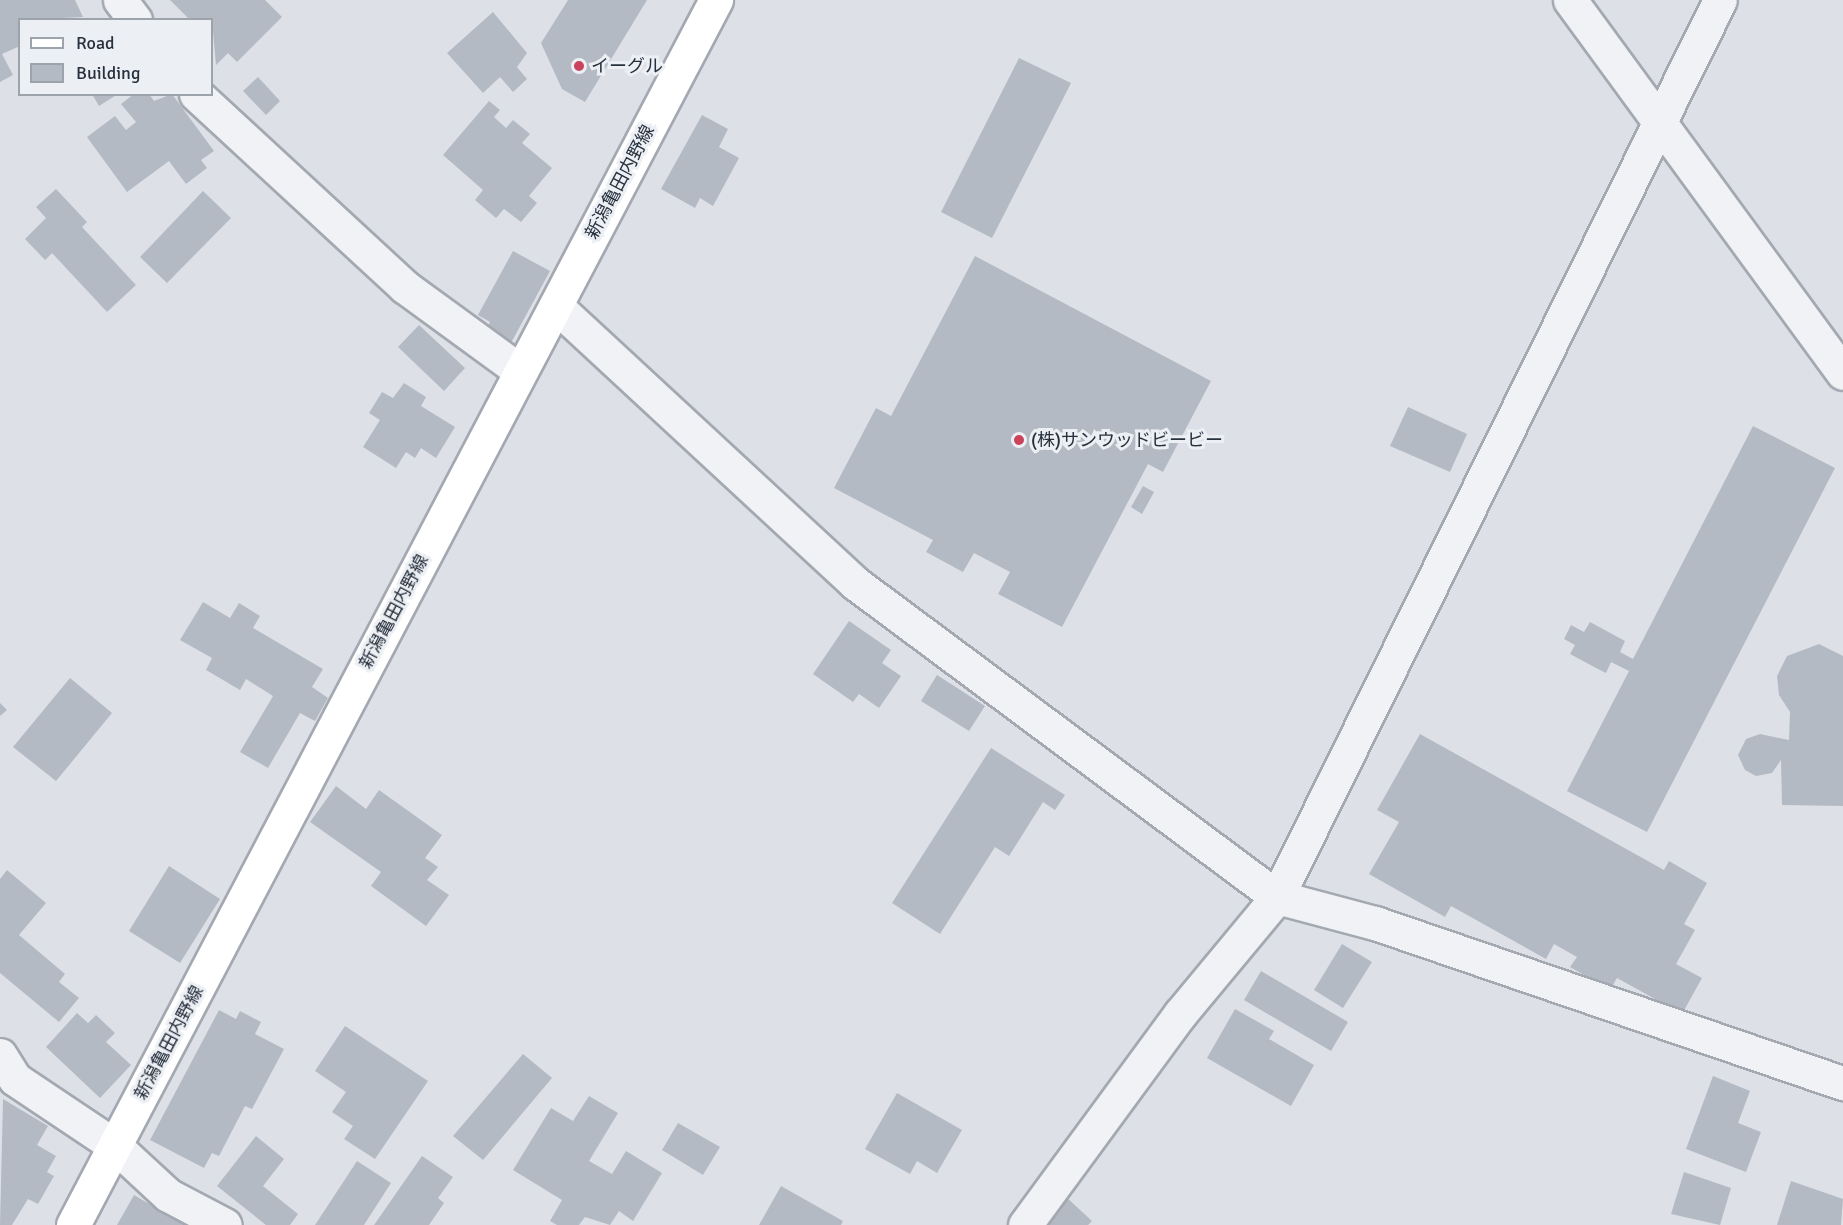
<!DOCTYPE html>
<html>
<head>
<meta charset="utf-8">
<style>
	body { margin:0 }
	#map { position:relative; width:1843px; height:1225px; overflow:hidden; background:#dde1e7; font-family:Signika,"Noto Sans JP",sans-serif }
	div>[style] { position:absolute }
	.building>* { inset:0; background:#b4bac3 }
	.roads { filter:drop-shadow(2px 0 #a3a8b1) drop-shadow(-2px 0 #a3a8b1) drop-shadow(0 2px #a3a8b1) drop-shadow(0 -2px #a3a8b1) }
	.minor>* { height:33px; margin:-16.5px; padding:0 16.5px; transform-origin:16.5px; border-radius:16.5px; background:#f0f2f5 }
	.tertiary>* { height:33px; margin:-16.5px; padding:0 16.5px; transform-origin:16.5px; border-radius:16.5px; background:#f0f2f5 }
	.primary>* { height:33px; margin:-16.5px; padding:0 16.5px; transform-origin:16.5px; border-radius:16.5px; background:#fff }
	.dots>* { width:16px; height:16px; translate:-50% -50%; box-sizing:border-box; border:3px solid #ecf0f4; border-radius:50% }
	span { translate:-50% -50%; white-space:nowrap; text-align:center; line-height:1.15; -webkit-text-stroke:6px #ecf0f4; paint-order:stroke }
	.poi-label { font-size:18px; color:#27303d }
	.left { translate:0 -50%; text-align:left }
	.street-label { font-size:18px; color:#27303d }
	.legend { position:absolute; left:18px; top:18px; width:195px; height:78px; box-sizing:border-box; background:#ecf0f4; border:2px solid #9da3ab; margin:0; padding:8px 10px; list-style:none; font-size:18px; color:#27303d }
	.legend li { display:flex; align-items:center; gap:12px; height:30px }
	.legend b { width:30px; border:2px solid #9da3ab }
</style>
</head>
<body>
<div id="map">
	<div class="building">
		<i style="clip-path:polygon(0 0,75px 0,83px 17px,20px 20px,20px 46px,2px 54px,13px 75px,0 82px)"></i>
		<i style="clip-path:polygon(170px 0,265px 0,282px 17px,237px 62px,228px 53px,216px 65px,212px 20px,190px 20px)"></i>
		<i style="clip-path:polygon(568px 0,647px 0,585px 102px,562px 89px,541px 43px)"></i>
		<i style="clip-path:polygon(493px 12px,527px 53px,517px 67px,527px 79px,513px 92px,500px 77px,483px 93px,447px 53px)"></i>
		<i style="clip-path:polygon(1019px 58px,1071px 83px,992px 238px,941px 212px)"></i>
		<i style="clip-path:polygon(258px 77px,280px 101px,266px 115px,243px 91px)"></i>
		<i style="clip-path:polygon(92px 94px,118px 94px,99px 106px)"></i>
		<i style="clip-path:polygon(134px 94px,149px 94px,154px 101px,172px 94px,214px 151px,201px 160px,207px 168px,186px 184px,169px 161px,127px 192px,87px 137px,115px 116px,126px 130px,136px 122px,121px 104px)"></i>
		<i style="clip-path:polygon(489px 101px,500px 110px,494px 117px,506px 128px,513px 120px,530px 134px,522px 143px,552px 168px,529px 196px,537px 203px,521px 222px,504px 209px,496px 218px,475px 200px,483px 190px,443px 155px)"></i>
		<i style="clip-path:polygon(702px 115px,728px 129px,719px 147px,739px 158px,713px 206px,700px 198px,695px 208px,661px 189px)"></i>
		<i style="clip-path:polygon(56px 189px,87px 222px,82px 227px,136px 285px,107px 312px,52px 253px,45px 260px,25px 239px,46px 218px,36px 207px)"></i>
		<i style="clip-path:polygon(203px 191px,231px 218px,167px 283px,140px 257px)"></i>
		<i style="clip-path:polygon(513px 251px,550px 271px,511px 343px,486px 330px,490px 322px,478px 315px)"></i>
		<i style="clip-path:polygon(975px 256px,1211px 381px,1163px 472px,1148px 464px,1062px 627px,998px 594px,1010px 572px,974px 553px,963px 572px,926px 552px,933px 540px,834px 488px,876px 408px,891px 416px)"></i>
		<i style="clip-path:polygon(419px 325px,465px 368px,444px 391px,398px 347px)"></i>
		<i style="clip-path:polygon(404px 383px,426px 397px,421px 406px,455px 427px,436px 458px,421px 448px,415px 458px,406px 452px,396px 468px,363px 447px,380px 420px,369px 413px,382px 392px,393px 398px)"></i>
		<i style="clip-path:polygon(1408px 407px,1467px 434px,1450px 472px,1390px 446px)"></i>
		<i style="clip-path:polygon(1753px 426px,1835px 468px,1647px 832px,1567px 791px,1629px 671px,1611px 662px,1606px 673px,1598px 669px,1570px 654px,1575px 645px,1564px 639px,1571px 625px,1584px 632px,1590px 622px,1625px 641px,1620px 652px,1633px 659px)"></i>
		<i style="clip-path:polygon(1143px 486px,1154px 492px,1142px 514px,1131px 507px)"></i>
		<i style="clip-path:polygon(203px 602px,230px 618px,239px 603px,260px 616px,253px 628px,323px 669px,312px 687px,328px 698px,315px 721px,300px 713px,268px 768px,240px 752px,273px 696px,246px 679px,240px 690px,206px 670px,212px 658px,180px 640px)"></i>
		<i style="clip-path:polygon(849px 621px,891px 650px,882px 663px,901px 676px,879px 708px,859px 694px,853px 702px,813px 674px)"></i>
		<i style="clip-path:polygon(1819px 644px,1843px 656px,1843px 806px,1782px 805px,1781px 760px,1772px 773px,1756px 776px,1745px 770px,1738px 755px,1746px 739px,1760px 734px,1789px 740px,1790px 712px,1779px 695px,1777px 676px,1787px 656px)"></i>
		<i style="clip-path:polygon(937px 675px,985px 706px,969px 731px,921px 701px)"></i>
		<i style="clip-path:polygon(70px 678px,112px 713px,56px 781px,13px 747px)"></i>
		<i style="clip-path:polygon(0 703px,7px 710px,0 716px)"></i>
		<i style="clip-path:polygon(1420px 734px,1664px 870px,1669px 861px,1707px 883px,1684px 924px,1695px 930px,1676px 964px,1702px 978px,1682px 1014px,1617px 978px,1610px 990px,1570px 967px,1577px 957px,1554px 944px,1546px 959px,1451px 906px,1445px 917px,1369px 874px,1399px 822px,1377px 810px)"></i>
		<i style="clip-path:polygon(991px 748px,1065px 795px,1055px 810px,1043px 802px,1009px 856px,995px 847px,940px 934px,892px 903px)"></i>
		<i style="clip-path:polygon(336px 786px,366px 809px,379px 790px,442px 835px,425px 858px,438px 867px,427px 880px,449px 895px,426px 926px,371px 886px,381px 872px,310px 822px)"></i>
		<i style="clip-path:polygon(169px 866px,220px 899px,180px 963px,129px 931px)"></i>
		<i style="clip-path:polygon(7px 870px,46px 903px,19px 935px,65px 974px,59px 982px,79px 998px,59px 1022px,0 973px,0 879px)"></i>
		<i style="clip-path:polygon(1342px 944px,1372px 962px,1343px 1008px,1314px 990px)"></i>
		<i style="clip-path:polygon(1261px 971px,1348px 1022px,1331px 1051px,1244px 1000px)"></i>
		<i style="clip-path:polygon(1235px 1009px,1274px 1031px,1269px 1039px,1314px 1065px,1291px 1106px,1207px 1058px)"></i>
		<i style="clip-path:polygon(219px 1010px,236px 1019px,240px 1011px,261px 1022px,255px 1034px,284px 1049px,252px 1109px,245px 1106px,219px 1156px,212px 1153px,204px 1168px,150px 1140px)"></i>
		<i style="clip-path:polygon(77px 1013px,88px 1023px,96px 1015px,115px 1033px,106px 1042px,131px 1065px,100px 1098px,46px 1047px)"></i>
		<i style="clip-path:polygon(345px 1026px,428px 1081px,375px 1159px,344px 1139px,353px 1126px,332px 1112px,346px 1092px,315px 1071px)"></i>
		<i style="clip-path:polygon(523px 1054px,552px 1078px,483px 1160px,453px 1136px)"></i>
		<i style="clip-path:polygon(1713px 1076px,1750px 1091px,1738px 1123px,1761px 1132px,1746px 1172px,1686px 1149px)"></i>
		<i style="clip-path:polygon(897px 1093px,962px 1130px,937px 1173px,917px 1161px,910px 1174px,865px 1149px)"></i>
		<i style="clip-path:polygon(589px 1096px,618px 1113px,589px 1161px,612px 1174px,626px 1151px,662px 1173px,633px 1221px,619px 1211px,610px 1225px,585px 1217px,579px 1225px,557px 1225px,550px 1221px,562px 1200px,513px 1170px,551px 1108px,573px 1121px)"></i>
		<i style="clip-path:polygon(3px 1099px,48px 1126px,37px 1145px,56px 1156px,47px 1172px,54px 1176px,38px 1204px,28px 1199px,12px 1225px,0 1225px)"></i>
		<i style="clip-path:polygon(678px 1123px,720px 1147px,703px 1175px,662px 1150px)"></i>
		<i style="clip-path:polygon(256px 1136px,284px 1159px,263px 1186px,298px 1214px,290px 1225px,266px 1225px,217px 1186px)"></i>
		<i style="clip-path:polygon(422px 1156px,453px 1177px,438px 1198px,444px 1203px,429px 1225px,374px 1225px)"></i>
		<i style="clip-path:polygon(357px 1161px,391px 1183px,364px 1225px,315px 1225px)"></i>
		<i style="clip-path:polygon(1684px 1172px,1731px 1188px,1720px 1225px,1671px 1214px)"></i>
		<i style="clip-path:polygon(1791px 1181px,1843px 1199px,1841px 1225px,1777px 1225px)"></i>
		<i style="clip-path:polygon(781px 1186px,843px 1221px,841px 1225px,759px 1225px)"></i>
		<i style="clip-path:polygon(134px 1195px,185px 1225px,117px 1225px)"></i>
		<i style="clip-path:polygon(1065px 1196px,1092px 1221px,1088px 1225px,1039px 1225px)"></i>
	</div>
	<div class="roads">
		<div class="minor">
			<i style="left:120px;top:0;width:25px;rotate:53deg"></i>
			<i style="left:1570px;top:0;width:462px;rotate:53.8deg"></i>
			<i style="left:196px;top:94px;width:284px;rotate:42.7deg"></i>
			<i style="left:405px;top:287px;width:142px;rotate:36.1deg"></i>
			<i style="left:556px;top:306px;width:408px;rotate:42.8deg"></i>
			<i style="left:855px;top:583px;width:526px;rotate:36.65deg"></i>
			<i style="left:1277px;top:897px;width:101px;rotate:14.9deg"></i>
			<i style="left:1375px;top:923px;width:495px;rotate:18.9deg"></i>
			<i style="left:0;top:1055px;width:28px;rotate:58deg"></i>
			<i style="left:15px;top:1079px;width:120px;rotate:33.8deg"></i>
			<i style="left:115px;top:1146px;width:72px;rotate:42.8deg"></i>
			<i style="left:168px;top:1195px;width:64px;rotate:27.8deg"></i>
		</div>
		<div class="tertiary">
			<i style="left:1025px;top:1225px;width:262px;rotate:-53.7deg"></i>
			<i style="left:1180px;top:1014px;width:152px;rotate:-50.3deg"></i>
			<i style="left:1277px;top:897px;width:1000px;rotate:-63.72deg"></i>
		</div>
		<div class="primary">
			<i style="left:73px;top:1225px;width:1384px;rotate:-62.31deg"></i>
		</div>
	</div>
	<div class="dots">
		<i style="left:579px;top:66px;background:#cb425c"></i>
		<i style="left:1019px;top:440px;background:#cb425c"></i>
	</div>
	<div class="poi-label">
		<span class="left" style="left:591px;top:66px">イーグル</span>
		<span class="left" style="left:1031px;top:440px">(株)サンウッドビービー</span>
	</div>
	<div class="street-label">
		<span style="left:620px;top:182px;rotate:-62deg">新潟亀田内野線</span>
		<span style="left:394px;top:612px;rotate:-62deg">新潟亀田内野線</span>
		<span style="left:169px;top:1043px;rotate:-62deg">新潟亀田内野線</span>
	</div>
	<ul class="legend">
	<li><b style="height:8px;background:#fff"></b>Road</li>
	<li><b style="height:16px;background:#b4bac3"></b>Building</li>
	</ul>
</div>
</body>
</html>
